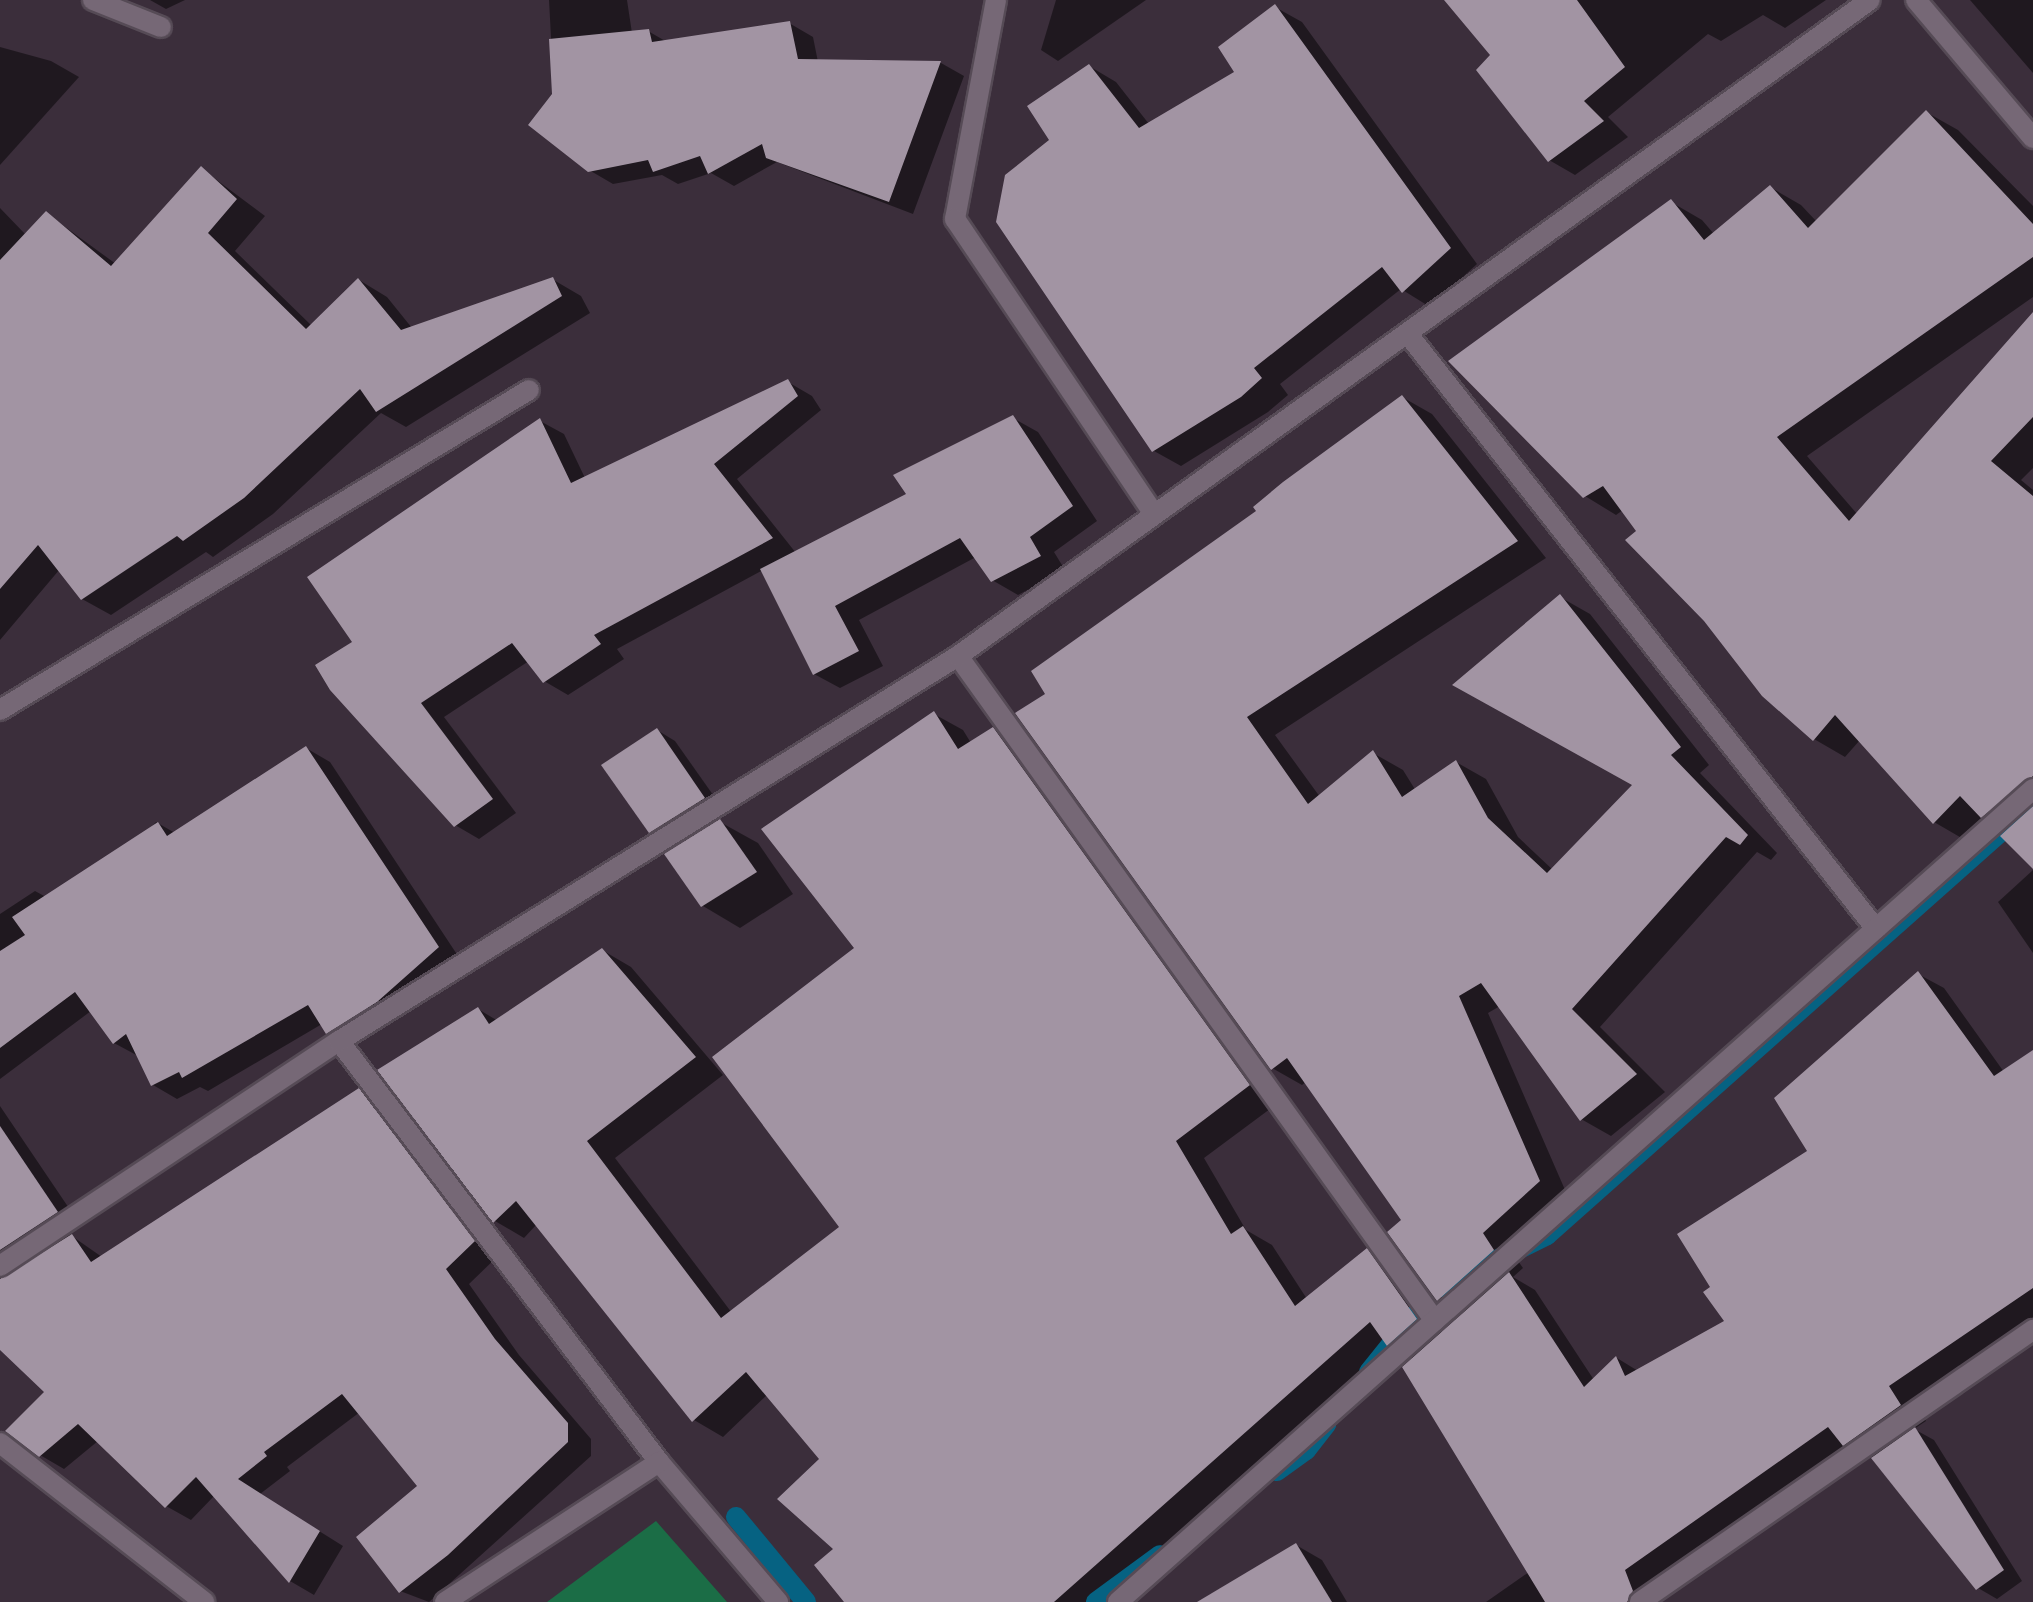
<!DOCTYPE html>
<html>
<head>
<meta charset="utf-8">
<style>
	body { margin:0 }
	#map { position:relative; width:2033px; height:1602px; overflow:hidden; background:#3b2e3b; font-family:Quicksand,sans-serif }
	div>[style] { position:absolute }
	.green>* { inset:0; background:#1b6d46 }
	.shadow>* { inset:0; background:#0007 }
	.stream>* { height:20px; margin:-10px; padding:0 10px; transform-origin:10px; border-radius:10px; background:#066282 }
	.building>* { inset:0; background:#a294a3 }
	.roads { filter:drop-shadow(2px 0 #564b56) drop-shadow(-2px 0 #564b56) drop-shadow(0 2px #564b56) drop-shadow(0 -2px #564b56) }
	.minor>* { height:20px; margin:-10px; padding:0 10px; transform-origin:10px; border-radius:10px; background:#766876 }
	span { translate:-50% -50%; white-space:nowrap; text-align:center; line-height:1.15; -webkit-text-stroke:8px #3b2e3b; paint-order:stroke }
</style>
</head>
<body>
<div id="map">
	<div class="green">
		<i style="clip-path:polygon(656px 1521px,727px 1602px,547px 1602px)"></i>
	</div>
	<div class="shadow">
		<i style="clip-path:polygon(150px 0,185px 0,166px 9px)"></i>
		<i style="clip-path:polygon(549px 0,627px 0,632px 33px,648px 31px,667px 42px,789px 23px,813px 37px,818px 62px,941px 63px,964px 76px,913px 214px,777px 162px,734px 186px,711px 173px,678px 184px,662px 175px,613px 184px,589px 170px,554px 94px)"></i>
		<i style="clip-path:polygon(1056px 0,1146px 0,1058px 61px,1041px 50px)"></i>
		<i style="clip-path:polygon(1447px 0,1826px 0,1785px 28px,1763px 15px,1721px 41px,1708px 34px,1608px 117px,1628px 137px,1575px 175px,1549px 160px,1493px 55px)"></i>
		<i style="clip-path:polygon(1970px 0,2033px 0,2033px 73px)"></i>
		<i style="clip-path:polygon(1275px 7px,1302px 22px,1477px 264px,1430px 307px,1401px 289px,1280px 384px,1288px 395px,1268px 412px,1181px 466px,1154px 451px,1052px 140px,1089px 66px,1116px 82px,1149px 124px,1237px 73px)"></i>
		<i style="clip-path:polygon(0 47px,51px 61px,79px 77px,0 165px)"></i>
		<i style="clip-path:polygon(1926px 112px,1958px 130px,2033px 206px,2033px 297px,1807px 456px,1858px 515px,2033px 315px,2033px 468px,2021px 480px,2033px 490px,2033px 789px,1965px 840px,1934px 822px,1860px 740px,1845px 757px,1814px 739px,1623px 510px,1616px 515px,1585px 496px,1671px 202px,1702px 220px,1714px 234px,1770px 187px,1801px 205px,1817px 222px)"></i>
		<i style="clip-path:polygon(202px 169px,265px 216px,235px 251px,312px 326px,359px 280px,387px 297px,412px 328px,552px 279px,581px 296px,590px 313px,406px 427px,381px 413px,273px 514px,213px 557px,206px 552px,111px 615px,82px 599px,60px 569px,0 640px,0 208px,26px 235px,46px 213px,116px 264px)"></i>
		<i style="clip-path:polygon(788px 382px,812px 396px,821px 410px,737px 479px,796px 553px,909px 495px,1013px 418px,1038px 432px,1097px 521px,1054px 552px,1065px 570px,1018px 595px,992px 580px,976px 557px,859px 620px,883px 666px,840px 688px,814px 674px,763px 570px,617px 649px,624px 659px,568px 695px,544px 681px,529px 661px,444px 717px,516px 813px,479px 839px,455px 825px,355px 643px,540px 421px,564px 434px,585px 478px)"></i>
		<i style="clip-path:polygon(1402px 397px,1432px 414px,1546px 558px,1275px 735px,1320px 797px,1373px 753px,1403px 770px,1416px 791px,1456px 762px,1486px 779px,1518px 837px,1553px 870px,1635px 785px,1560px 597px,1590px 614px,1709px 765px,1700px 773px,1777px 853px,1771px 860px,1757px 852px,1600px 1027px,1665px 1092px,1611px 1136px,1581px 1119px,1500px 1006px,1488px 1013px,1569px 1199px,1511px 1251px,1523px 1268px,1513px 1277px,1535px 1290px,1594px 1380px,1617px 1358px,1638px 1371px,1727px 1322px,1712px 1288px,1810px 1152px,1918px 974px,1944px 988px,2004px 1072px,2033px 1052px,2033px 1320px,1914px 1401px,1926px 1421px,1914px 1429px,1934px 1440px,2022px 1581px,1997px 1599px,1978px 1588px,1873px 1457px,1847px 1446px,1625px 1602px,1486px 1602px,1529px 1572px,1414px 1359px,1391px 1346px,1100px 1602px,847px 1602px,822px 1459px,767px 1395px,723px 1437px,694px 1420px,537px 1224px,524px 1238px,495px 1221px,478px 1009px,498px 1021px,602px 950px,631px 967px,723px 1075px,615px 1158px,732px 1313px,841px 1227px,857px 948px,934px 714px,963px 730px,971px 743px,993px 729px,1022px 746px,1278px 1103px,1204px 1158px,1246px 1230px,1272px 1245px,1307px 1299px,1367px 1250px,1396px 1267px,1443px 1333px,1464px 1315px,1438px 1300px,1404px 1221px,1306px 1082px,1302px 1085px,1272px 1068px,1048px 694px,1259px 511px)"></i>
		<i style="clip-path:polygon(657px 730px,675px 741px,723px 809px,669px 842px,650px 831px)"></i>
		<i style="clip-path:polygon(306px 748px,330px 762px,462px 962px,402px 1015px,352px 1046px,322px 1024px,208px 1091px,200px 1087px,177px 1099px,153px 1085px,140px 1057px,114px 1043px,91px 1011px,0 1079px,0 914px,35px 891px,46px 897px,84px 900px,156px 822px,175px 833px)"></i>
		<i style="clip-path:polygon(720px 822px,758px 843px,793px 894px,740px 928px,703px 906px)"></i>
		<i style="clip-path:polygon(2033px 870px,2033px 953px,1998px 902px)"></i>
		<i style="clip-path:polygon(359px 1091px,383px 1105px,498px 1256px,469px 1284px,519px 1355px,591px 1439px,591px 1456px,429px 1602px,400px 1591px,420px 1486px,360px 1412px,287px 1467px,290px 1471px,260px 1494px,343px 1546px,314px 1595px,290px 1581px,215px 1495px,191px 1520px,166px 1506px,98px 1441px,64px 1469px,40px 1455px,47px 1392px,0 1347px,0 1106px,81px 1226px,69px 1234px,102px 1257px)"></i>
		<i style="clip-path:polygon(1296px 1545px,1322px 1560px,1347px 1602px,1206px 1602px)"></i>
	</div>
	<div class="stream">
		<i style="left:1442px;top:1287px;width:117px;rotate:-26.3deg"></i>
		<i style="left:1547px;top:1235px;width:650px;rotate:-41.63deg"></i>
		<i style="left:1369px;top:1372px;width:72px;rotate:-51.2deg"></i>
		<i style="left:1277px;top:1471px;width:36px;rotate:-36deg"></i>
		<i style="left:1306px;top:1450px;width:33px;rotate:-52deg"></i>
		<i style="left:736px;top:1517px;width:110px;rotate:50.5deg"></i>
		<i style="left:1096px;top:1602px;width:79px;rotate:-36.3deg"></i>
	</div>
	<div class="building">
		<i style="clip-path:polygon(1444px 0,1577px 0,1625px 67px,1584px 101px,1604px 121px,1548px 162px,1476px 70px,1490px 55px)"></i>
		<i style="clip-path:polygon(1275px 4px,1451px 248px,1402px 293px,1382px 267px,1254px 368px,1262px 378px,1241px 397px,1152px 452px,996px 222px,1005px 175px,1049px 140px,1027px 106px,1089px 64px,1139px 128px,1234px 72px,1218px 47px)"></i>
		<i style="clip-path:polygon(790px 21px,798px 59px,941px 61px,889px 202px,766px 158px,762px 144px,708px 174px,700px 156px,653px 172px,648px 160px,588px 172px,528px 125px,552px 94px,549px 39px,649px 29px,652px 42px)"></i>
		<i style="clip-path:polygon(1926px 110px,2033px 224px,2033px 257px,1777px 437px,1849px 521px,2033px 312px,2033px 417px,1991px 461px,2033px 496px,2033px 776px,1981px 818px,1960px 796px,1933px 824px,1835px 715px,1813px 741px,1762px 696px,1704px 621px,1625px 540px,1636px 531px,1603px 486px,1583px 498px,1448px 361px,1671px 199px,1704px 240px,1770px 185px,1808px 228px)"></i>
		<i style="clip-path:polygon(201px 166px,237px 199px,208px 233px,306px 329px,358px 278px,401px 330px,553px 277px,562px 296px,376px 412px,360px 389px,244px 498px,183px 541px,177px 536px,81px 600px,38px 545px,0 589px,0 260px,46px 211px,111px 266px)"></i>
		<i style="clip-path:polygon(788px 379px,798px 396px,714px 464px,773px 538px,594px 635px,601px 644px,543px 683px,512px 643px,421px 703px,493px 799px,454px 827px,330px 690px,315px 665px,352px 642px,307px 577px,540px 418px,571px 483px)"></i>
		<i style="clip-path:polygon(1402px 395px,1518px 541px,1247px 717px,1308px 804px,1373px 750px,1402px 797px,1456px 760px,1488px 818px,1547px 873px,1632px 785px,1452px 685px,1560px 594px,1681px 747px,1671px 755px,1748px 835px,1740px 845px,1726px 837px,1572px 1009px,1637px 1074px,1580px 1121px,1481px 983px,1459px 996px,1540px 1181px,1483px 1233px,1494px 1250px,1437px 1301px,1387px 1232px,1401px 1220px,1287px 1058px,1271px 1070px,1015px 713px,1045px 694px,1031px 671px,1256px 511px,1253px 507px,1283px 482px)"></i>
		<i style="clip-path:polygon(1013px 415px,1073px 506px,1030px 537px,1041px 556px,991px 582px,960px 538px,835px 606px,859px 651px,813px 675px,760px 569px,906px 494px,893px 475px)"></i>
		<i style="clip-path:polygon(934px 711px,958px 749px,993px 727px,1250px 1085px,1176px 1141px,1231px 1234px,1243px 1226px,1295px 1306px,1367px 1248px,1417px 1319px,1387px 1346px,1370px 1322px,1054px 1602px,844px 1602px,814px 1565px,833px 1549px,777px 1499px,819px 1459px,746px 1372px,692px 1422px,516px 1201px,493px 1223px,377px 1070px,478px 1007px,489px 1024px,602px 948px,696px 1057px,587px 1141px,721px 1318px,839px 1227px,712px 1057px,854px 948px,761px 829px)"></i>
		<i style="clip-path:polygon(657px 728px,705px 798px,649px 833px,601px 765px)"></i>
		<i style="clip-path:polygon(306px 746px,439px 947px,377px 1002px,326px 1034px,308px 1005px,182px 1078px,179px 1072px,151px 1086px,126px 1034px,113px 1044px,75px 992px,0 1048px,0 951px,25px 935px,12px 917px,158px 822px,167px 836px)"></i>
		<i style="clip-path:polygon(2033px 806px,2033px 869px,2000px 836px)"></i>
		<i style="clip-path:polygon(720px 819px,757px 872px,701px 907px,664px 854px)"></i>
		<i style="clip-path:polygon(1918px 971px,1994px 1076px,2033px 1050px,2033px 1288px,1889px 1386px,1901px 1405px,1843px 1446px,1828px 1427px,1625px 1570px,1633px 1591px,1627px 1602px,1545px 1602px,1402px 1367px,1509px 1272px,1584px 1387px,1616px 1356px,1625px 1376px,1724px 1321px,1703px 1292px,1710px 1287px,1677px 1234px,1807px 1151px,1774px 1098px)"></i>
		<i style="clip-path:polygon(359px 1088px,475px 1241px,446px 1269px,495px 1339px,568px 1423px,568px 1442px,448px 1555px,399px 1593px,356px 1537px,417px 1486px,342px 1394px,264px 1452px,267px 1456px,238px 1479px,320px 1531px,289px 1583px,196px 1477px,165px 1508px,78px 1424px,39px 1457px,5px 1431px,44px 1392px,0 1350px,0 1279px,72px 1234px,91px 1262px)"></i>
		<i style="clip-path:polygon(0 1126px,58px 1212px,0 1250px)"></i>
		<i style="clip-path:polygon(1915px 1427px,2004px 1570px,1976px 1590px,1871px 1458px)"></i>
		<i style="clip-path:polygon(1296px 1543px,1332px 1602px,1197px 1602px)"></i>
	</div>
	<div class="roads">
		<div class="minor">
			<i style="left:93px;top:0;width:73px;rotate:21.7deg"></i>
			<i style="left:996px;top:0;width:223px;rotate:100.6deg"></i>
			<i style="left:955px;top:219px;width:356px;rotate:56deg"></i>
			<i style="left:1916px;top:0;width:181px;rotate:49.7deg"></i>
			<i style="left:1407px;top:333px;width:758px;rotate:51.8deg"></i>
			<i style="left:958px;top:656px;width:818px;rotate:54.35deg"></i>
			<i style="left:0;top:710px;width:618px;rotate:-31.17deg"></i>
			<i style="left:339px;top:1041px;width:529px;rotate:52.76deg"></i>
			<i style="left:659px;top:1462px;width:184px;rotate:49.6deg"></i>
			<i style="left:0;top:1266px;width:407px;rotate:-33.6deg"></i>
			<i style="left:339px;top:1041px;width:729px;rotate:-31.88deg"></i>
			<i style="left:958px;top:656px;width:1123px;rotate:-35.73deg"></i>
			<i style="left:0;top:1443px;width:259px;rotate:37.9deg"></i>
			<i style="left:445px;top:1602px;width:256px;rotate:-33.2deg"></i>
			<i style="left:1118px;top:1602px;width:1224px;rotate:-41.62deg"></i>
			<i style="left:1640px;top:1602px;width:478px;rotate:-34.7deg"></i>
		</div>
	</div>
</div>
</body>
</html>
